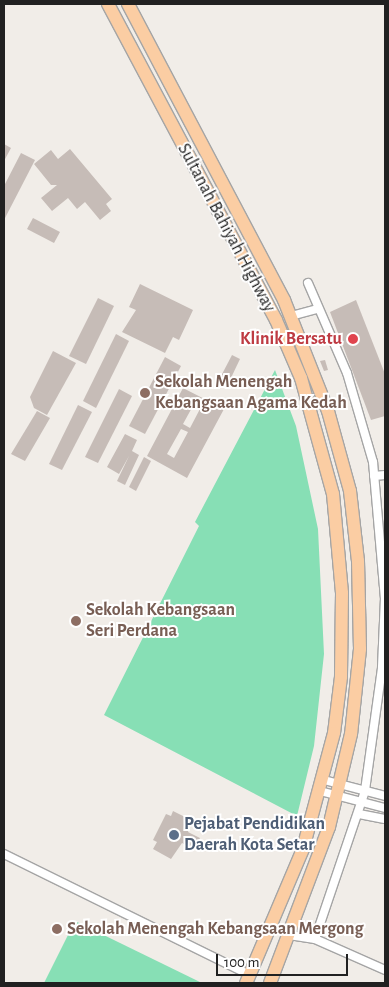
<!DOCTYPE html>
<html>
<head>
<meta charset="utf-8">
<style>
	body { margin:0 }
	#map { position:relative; width:389px; height:987px; overflow:hidden; background:#f1ede8; font-family:"Alegreya Sans",sans-serif }
	div>[style] { position:absolute }
	.pitch>* { inset:0; background:#87dfb5 }
	.building>* { inset:0; background:#c6bcb7 }
	.roads { filter:drop-shadow(1px 0 #a5a5a5) drop-shadow(-1px 0 #a5a5a5) drop-shadow(0 1px #a5a5a5) drop-shadow(0 -1px #a5a5a5) }
	.minor>* { height:8px; margin:-4px; padding:0 4px; transform-origin:4px; border-radius:4px; background:#fff }
	.primary>* { height:12px; margin:-6px; padding:0 6px; transform-origin:6px; border-radius:6px; background:#fbcda3 }
	.dots>* { width:14px; height:14px; translate:-50% -50%; box-sizing:border-box; border:2px solid #fff; border-radius:50% }
	span { translate:-50% -50%; white-space:nowrap; text-align:center; line-height:1.15; -webkit-text-stroke:4px #fff; paint-order:stroke }
	.street-label { font-size:18px; color:#212121 }
	.health-label { font-size:18px; color:#be3a42; font-weight:700 }
	.right { translate:-100% -50%; text-align:right }
	.education-label { font-size:18px; color:#785e54; font-weight:700 }
	.left { translate:0 -50%; text-align:left }
	.service-label { font-size:18px; color:#4e5e75; font-weight:700 }
	.frame { position:absolute; inset:0; border:5px solid #212121; pointer-events:none }
	.scale { position:absolute; left:216px; top:954px; width:132px; height:22px; box-sizing:border-box; border:2px solid #212121; border-top:0; padding-left:6px; font-size:15px; line-height:18px; white-space:nowrap; color:#212121; -webkit-text-stroke:4px #fff; paint-order:stroke }
</style>
</head>
<body>
<div id="map">
	<div class="pitch">
		<i style="clip-path:polygon(275px 370px,296px 426px,318px 529px,324px 654px,314px 746px,297px 816px,104px 715px,199px 526px,195px 522px)"></i>
		<i style="clip-path:polygon(75px 921px,202px 983px,44px 983px)"></i>
	</div>
	<div class="building">
		<i style="clip-path:polygon(4px 144px,11px 148px,4px 161px)"></i>
		<i style="clip-path:polygon(70px 149px,112px 199px,106px 204px,111px 211px,100px 220px,85px 202px,77px 209px,68px 198px,52px 211px,41px 198px,57px 185px,51px 185px,34px 164px,51px 150px,58px 159px)"></i>
		<i style="clip-path:polygon(21px 153px,35px 160px,4px 220px,4px 186px)"></i>
		<i style="clip-path:polygon(33px 218px,60px 232px,54px 243px,27px 229px)"></i>
		<i style="clip-path:polygon(140px 284px,193px 310px,179px 340px,173px 337px,165px 353px,122px 332px,136px 310px,129px 307px)"></i>
		<i style="clip-path:polygon(98px 298px,114px 306px,86px 364px,69px 356px)"></i>
		<i style="clip-path:polygon(356px 300px,385px 374px,385px 416px,371px 420px,330px 312px)"></i>
		<i style="clip-path:polygon(116px 334px,129px 341px,96px 408px,83px 401px)"></i>
		<i style="clip-path:polygon(53px 351px,76px 363px,47px 415px,34px 408px,30px 397px)"></i>
		<i style="clip-path:polygon(232px 355px,240px 359px,229px 382px,220px 378px)"></i>
		<i style="clip-path:polygon(165px 357px,181px 366px,145px 434px,129px 426px)"></i>
		<i style="clip-path:polygon(325px 360px,328px 370px,324px 371px,320px 361px)"></i>
		<i style="clip-path:polygon(evenodd,183px 388px,224px 409px,187px 478px,147px 456px,183px 388px,194px 404px,201px 407px,190px 428px,183px 424px,194px 404px,183px 388px,181px 429px,188px 432px,174px 458px,167px 454px,181px 429px)"></i>
		<i style="clip-path:polygon(119px 389px,132px 396px,98px 463px,85px 457px)"></i>
		<i style="clip-path:polygon(78px 405px,92px 412px,62px 470px,49px 464px)"></i>
		<i style="clip-path:polygon(37px 411px,50px 418px,25px 461px,11px 454px)"></i>
		<i style="clip-path:polygon(125px 434px,137px 440px,132px 451px,139px 455px,125px 485px,117px 481px,129px 456px,119px 474px,107px 467px)"></i>
		<i style="clip-path:polygon(144px 457px,151px 461px,136px 491px,129px 487px)"></i>
		<i style="clip-path:polygon(173px 811px,191px 820px,188px 832px,200px 838px,194px 849px,182px 843px,171px 859px,153px 849px,157px 842px,153px 840px,166px 814px,171px 816px)"></i>
	</div>
	<div class="roads">
		<div class="minor">
			<i style="left:308px;top:283px;width:98px;rotate:66.6deg"></i>
			<i style="left:347px;top:373px;width:93px;rotate:73.7deg"></i>
			<i style="left:373px;top:462px;width:137px;rotate:85deg"></i>
			<i style="left:385px;top:598px;width:70px;rotate:92.5deg"></i>
			<i style="left:382px;top:668px;width:124px;rotate:97.9deg"></i>
			<i style="left:365px;top:791px;width:156px;rotate:108.7deg"></i>
			<i style="left:291px;top:316px;width:28px;rotate:-15deg"></i>
			<i style="left:374px;top:476px;width:11px;rotate:-5deg"></i>
			<i style="left:324px;top:780px;width:63px;rotate:14.7deg"></i>
			<i style="left:320px;top:791px;width:67px;rotate:14.7deg"></i>
			<i style="left:359px;top:814px;width:26px;rotate:11deg"></i>
			<i style="left:4px;top:854px;width:274px;rotate:26.2deg"></i>
			<i style="left:289px;top:935px;width:26px;rotate:9deg"></i>
			<i style="left:315px;top:939px;width:77px;rotate:23.9deg"></i>
		</div>
		<div class="primary">
			<i style="left:108px;top:4px;width:358px;rotate:62deg"></i>
			<i style="left:276px;top:320px;width:63px;rotate:66.7deg"></i>
			<i style="left:301px;top:378px;width:120px;rotate:74.6deg"></i>
			<i style="left:333px;top:494px;width:99px;rotate:84.8deg"></i>
			<i style="left:342px;top:593px;width:84px;rotate:90.7deg"></i>
			<i style="left:341px;top:677px;width:56px;rotate:97.1deg"></i>
			<i style="left:334px;top:733px;width:120px;rotate:105deg"></i>
			<i style="left:303px;top:849px;width:146px;rotate:113deg"></i>
			<i style="left:128px;top:4px;width:335px;rotate:62.2deg"></i>
			<i style="left:284px;top:300px;width:119px;rotate:68.4deg"></i>
			<i style="left:328px;top:411px;width:83px;rotate:74.6deg"></i>
			<i style="left:350px;top:491px;width:70px;rotate:83.5deg"></i>
			<i style="left:358px;top:561px;width:88px;rotate:88.7deg"></i>
			<i style="left:360px;top:649px;width:85px;rotate:96deg"></i>
			<i style="left:351px;top:734px;width:96px;rotate:103.3deg"></i>
			<i style="left:329px;top:827px;width:167px;rotate:110.7deg"></i>
		</div>
	</div>
	<div class="dots">
		<i style="left:353px;top:339px;background:#e0444e"></i>
		<i style="left:145px;top:393px;background:#8d6e63"></i>
		<i style="left:76px;top:621px;background:#8d6e63"></i>
		<i style="left:174px;top:835px;background:#5c6f8a"></i>
		<i style="left:57px;top:929px;background:#8d6e63"></i>
	</div>
	<div class="street-label">
		<span style="left:226px;top:228px;rotate:62deg">Sultanah Bahiyah Highway</span>
	</div>
	<div class="health-label">
		<span class="right" style="left:342px;top:339px">Klinik Bersatu</span>
	</div>
	<div class="education-label">
		<span class="left" style="left:155px;top:393px">Sekolah Menengah<br>Kebangsaan Agama Kedah</span>
		<span class="left" style="left:86px;top:621px">Sekolah Kebangsaan<br>Seri Perdana</span>
		<span class="left" style="left:67px;top:929px">Sekolah Menengah Kebangsaan Mergong</span>
	</div>
	<div class="service-label">
		<span class="left" style="left:184px;top:835px">Pejabat Pendidikan<br>Daerah Kota Setar</span>
	</div>
	<div class="frame"></div>
	<div class="scale">100 m</div>
</div>
</body>
</html>
